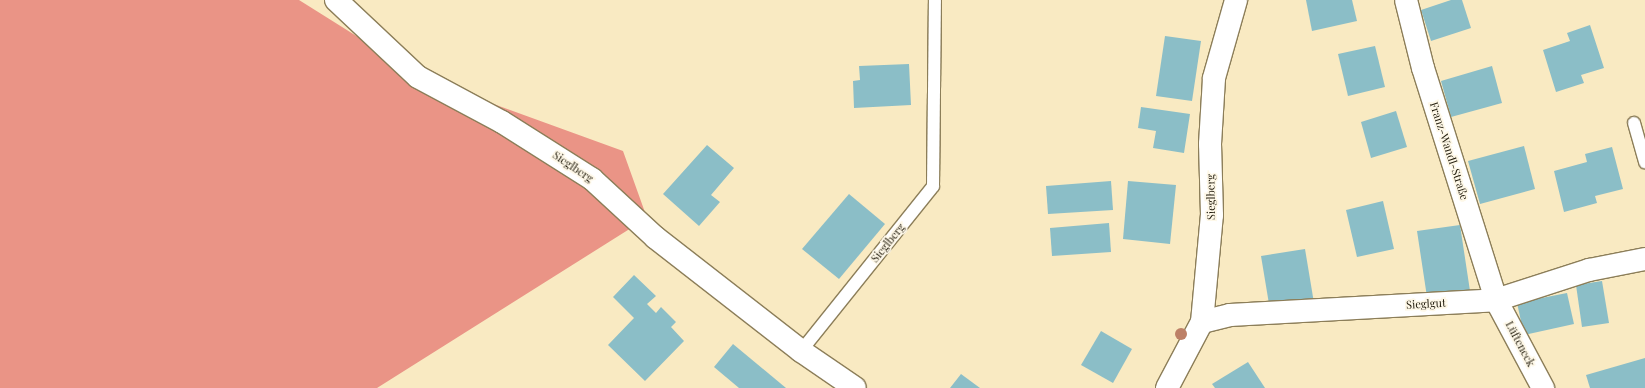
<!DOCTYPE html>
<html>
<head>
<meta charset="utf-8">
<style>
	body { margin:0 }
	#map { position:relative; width:1645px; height:388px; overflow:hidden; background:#f9eac2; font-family:"Playfair Display",serif }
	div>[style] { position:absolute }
	.forest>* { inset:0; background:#ea9486 }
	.building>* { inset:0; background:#8bbec7 }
	.roads { filter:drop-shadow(1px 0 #8c7e59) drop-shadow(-1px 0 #8c7e59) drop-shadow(0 1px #8c7e59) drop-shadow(0 -1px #8c7e59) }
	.lane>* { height:12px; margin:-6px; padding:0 6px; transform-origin:6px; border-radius:6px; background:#fff }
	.street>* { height:22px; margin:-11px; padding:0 11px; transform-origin:11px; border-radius:11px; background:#fff }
	.trees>* { width:12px; height:12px; margin:-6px; border-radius:50%; background:#bd8067 }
	span { translate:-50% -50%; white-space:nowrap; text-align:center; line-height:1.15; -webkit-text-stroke:3.5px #fef8e8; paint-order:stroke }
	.street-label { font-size:11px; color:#1e1809 }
</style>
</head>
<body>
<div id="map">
	<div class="forest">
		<i style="clip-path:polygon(0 0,299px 0,425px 79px,623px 151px,647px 218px,377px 388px,0 388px)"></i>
	</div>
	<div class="building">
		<i style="clip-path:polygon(1306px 0,1352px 0,1357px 21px,1312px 31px)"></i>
		<i style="clip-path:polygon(1451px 0,1462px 0,1471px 28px,1431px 41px,1421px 10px)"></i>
		<i style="clip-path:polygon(1590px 25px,1604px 68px,1581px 75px,1584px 83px,1556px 92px,1543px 50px,1570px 41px,1567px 33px)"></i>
		<i style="clip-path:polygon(1165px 36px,1201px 41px,1192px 101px,1156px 96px)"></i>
		<i style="clip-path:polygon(1375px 46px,1385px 87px,1348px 96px,1338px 54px)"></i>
		<i style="clip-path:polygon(909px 64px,911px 105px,854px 108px,853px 81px,860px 80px,859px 66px)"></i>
		<i style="clip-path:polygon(1492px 66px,1502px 103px,1451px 117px,1441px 81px)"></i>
		<i style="clip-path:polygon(1141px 107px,1190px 114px,1184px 153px,1153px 148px,1156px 131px,1138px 128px)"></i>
		<i style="clip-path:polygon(1396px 111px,1407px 147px,1371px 158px,1361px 122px)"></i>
		<i style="clip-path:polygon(707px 145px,734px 168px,711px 195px,720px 202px,699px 226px,663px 194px)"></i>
		<i style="clip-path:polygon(1524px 146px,1535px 189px,1480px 204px,1468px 161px)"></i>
		<i style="clip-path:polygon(1612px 147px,1623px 189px,1595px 196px,1597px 203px,1564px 212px,1554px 171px,1587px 162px,1585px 154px)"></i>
		<i style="clip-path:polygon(1111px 181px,1113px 210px,1048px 214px,1046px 186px)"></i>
		<i style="clip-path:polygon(1128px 181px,1176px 185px,1170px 244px,1123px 239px)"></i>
		<i style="clip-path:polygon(849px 194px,885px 224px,839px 279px,802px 249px)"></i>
		<i style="clip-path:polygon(1383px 201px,1394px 249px,1357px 257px,1346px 210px)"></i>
		<i style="clip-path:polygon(1109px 223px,1111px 252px,1052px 256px,1050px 228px)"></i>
		<i style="clip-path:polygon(1460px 225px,1470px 291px,1427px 297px,1417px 231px)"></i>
		<i style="clip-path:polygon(1305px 249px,1314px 303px,1270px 310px,1261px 256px)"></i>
		<i style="clip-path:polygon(634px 275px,656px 296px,647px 304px,656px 313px,661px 307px,676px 322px,671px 327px,684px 341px,645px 381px,608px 345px,634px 318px,613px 297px)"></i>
		<i style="clip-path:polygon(1602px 281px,1609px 323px,1582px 327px,1576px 285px)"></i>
		<i style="clip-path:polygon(1567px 293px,1574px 324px,1524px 335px,1517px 303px)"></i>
		<i style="clip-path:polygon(1101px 331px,1132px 349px,1113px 383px,1081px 365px)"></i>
		<i style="clip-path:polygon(733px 344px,786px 388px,739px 388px,714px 367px)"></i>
		<i style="clip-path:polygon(1645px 358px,1645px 388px,1590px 388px,1586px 375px)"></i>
		<i style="clip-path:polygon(1248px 362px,1265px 388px,1215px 388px,1212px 384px)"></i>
		<i style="clip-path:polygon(961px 374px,980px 388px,950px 388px)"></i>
	</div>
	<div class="roads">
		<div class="lane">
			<i style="left:1634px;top:123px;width:41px;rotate:74.2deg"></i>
			<i style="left:801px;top:351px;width:211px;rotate:-51.3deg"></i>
			<i style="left:933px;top:186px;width:186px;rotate:-89.4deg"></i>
		</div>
		<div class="street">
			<i style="left:336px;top:0;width:112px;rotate:43.2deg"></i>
			<i style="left:418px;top:77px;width:95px;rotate:28.2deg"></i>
			<i style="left:502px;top:122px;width:107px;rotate:32.3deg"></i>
			<i style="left:592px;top:179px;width:87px;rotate:42.7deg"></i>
			<i style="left:656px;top:238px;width:184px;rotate:37.9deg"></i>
			<i style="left:801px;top:351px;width:65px;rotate:34.4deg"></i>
			<i style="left:1406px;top:0;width:70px;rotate:76deg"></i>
			<i style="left:1423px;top:68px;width:243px;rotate:72.5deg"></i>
			<i style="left:1496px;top:300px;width:100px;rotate:61.9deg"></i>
			<i style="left:1202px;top:322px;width:29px;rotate:-14deg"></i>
			<i style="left:1230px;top:315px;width:266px;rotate:-3.2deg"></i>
			<i style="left:1496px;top:300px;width:98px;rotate:-17.9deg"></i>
			<i style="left:1589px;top:270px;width:57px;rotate:-11.1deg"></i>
			<i style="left:1167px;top:388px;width:75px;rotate:-62.1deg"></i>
			<i style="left:1202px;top:322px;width:107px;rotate:-84.7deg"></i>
			<i style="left:1212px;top:215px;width:71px;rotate:-91.6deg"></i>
			<i style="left:1210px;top:144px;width:66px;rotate:-86.5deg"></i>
			<i style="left:1214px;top:78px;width:81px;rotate:-74.2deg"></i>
		</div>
	</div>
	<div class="trees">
		<i style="left:1181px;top:334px"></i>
	</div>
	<div class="street-label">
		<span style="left:1449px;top:151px;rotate:72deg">Franz-Wandl-Straße</span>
		<span style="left:573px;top:167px;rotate:34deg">Sieglberg</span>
		<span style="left:1211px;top:197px;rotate:-91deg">Sieglberg</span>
		<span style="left:888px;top:243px;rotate:-51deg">Sieglberg</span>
		<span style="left:1426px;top:304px;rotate:-3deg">Sieglgut</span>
		<span style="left:1520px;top:344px;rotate:62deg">Lüfteneck</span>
	</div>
</div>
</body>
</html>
